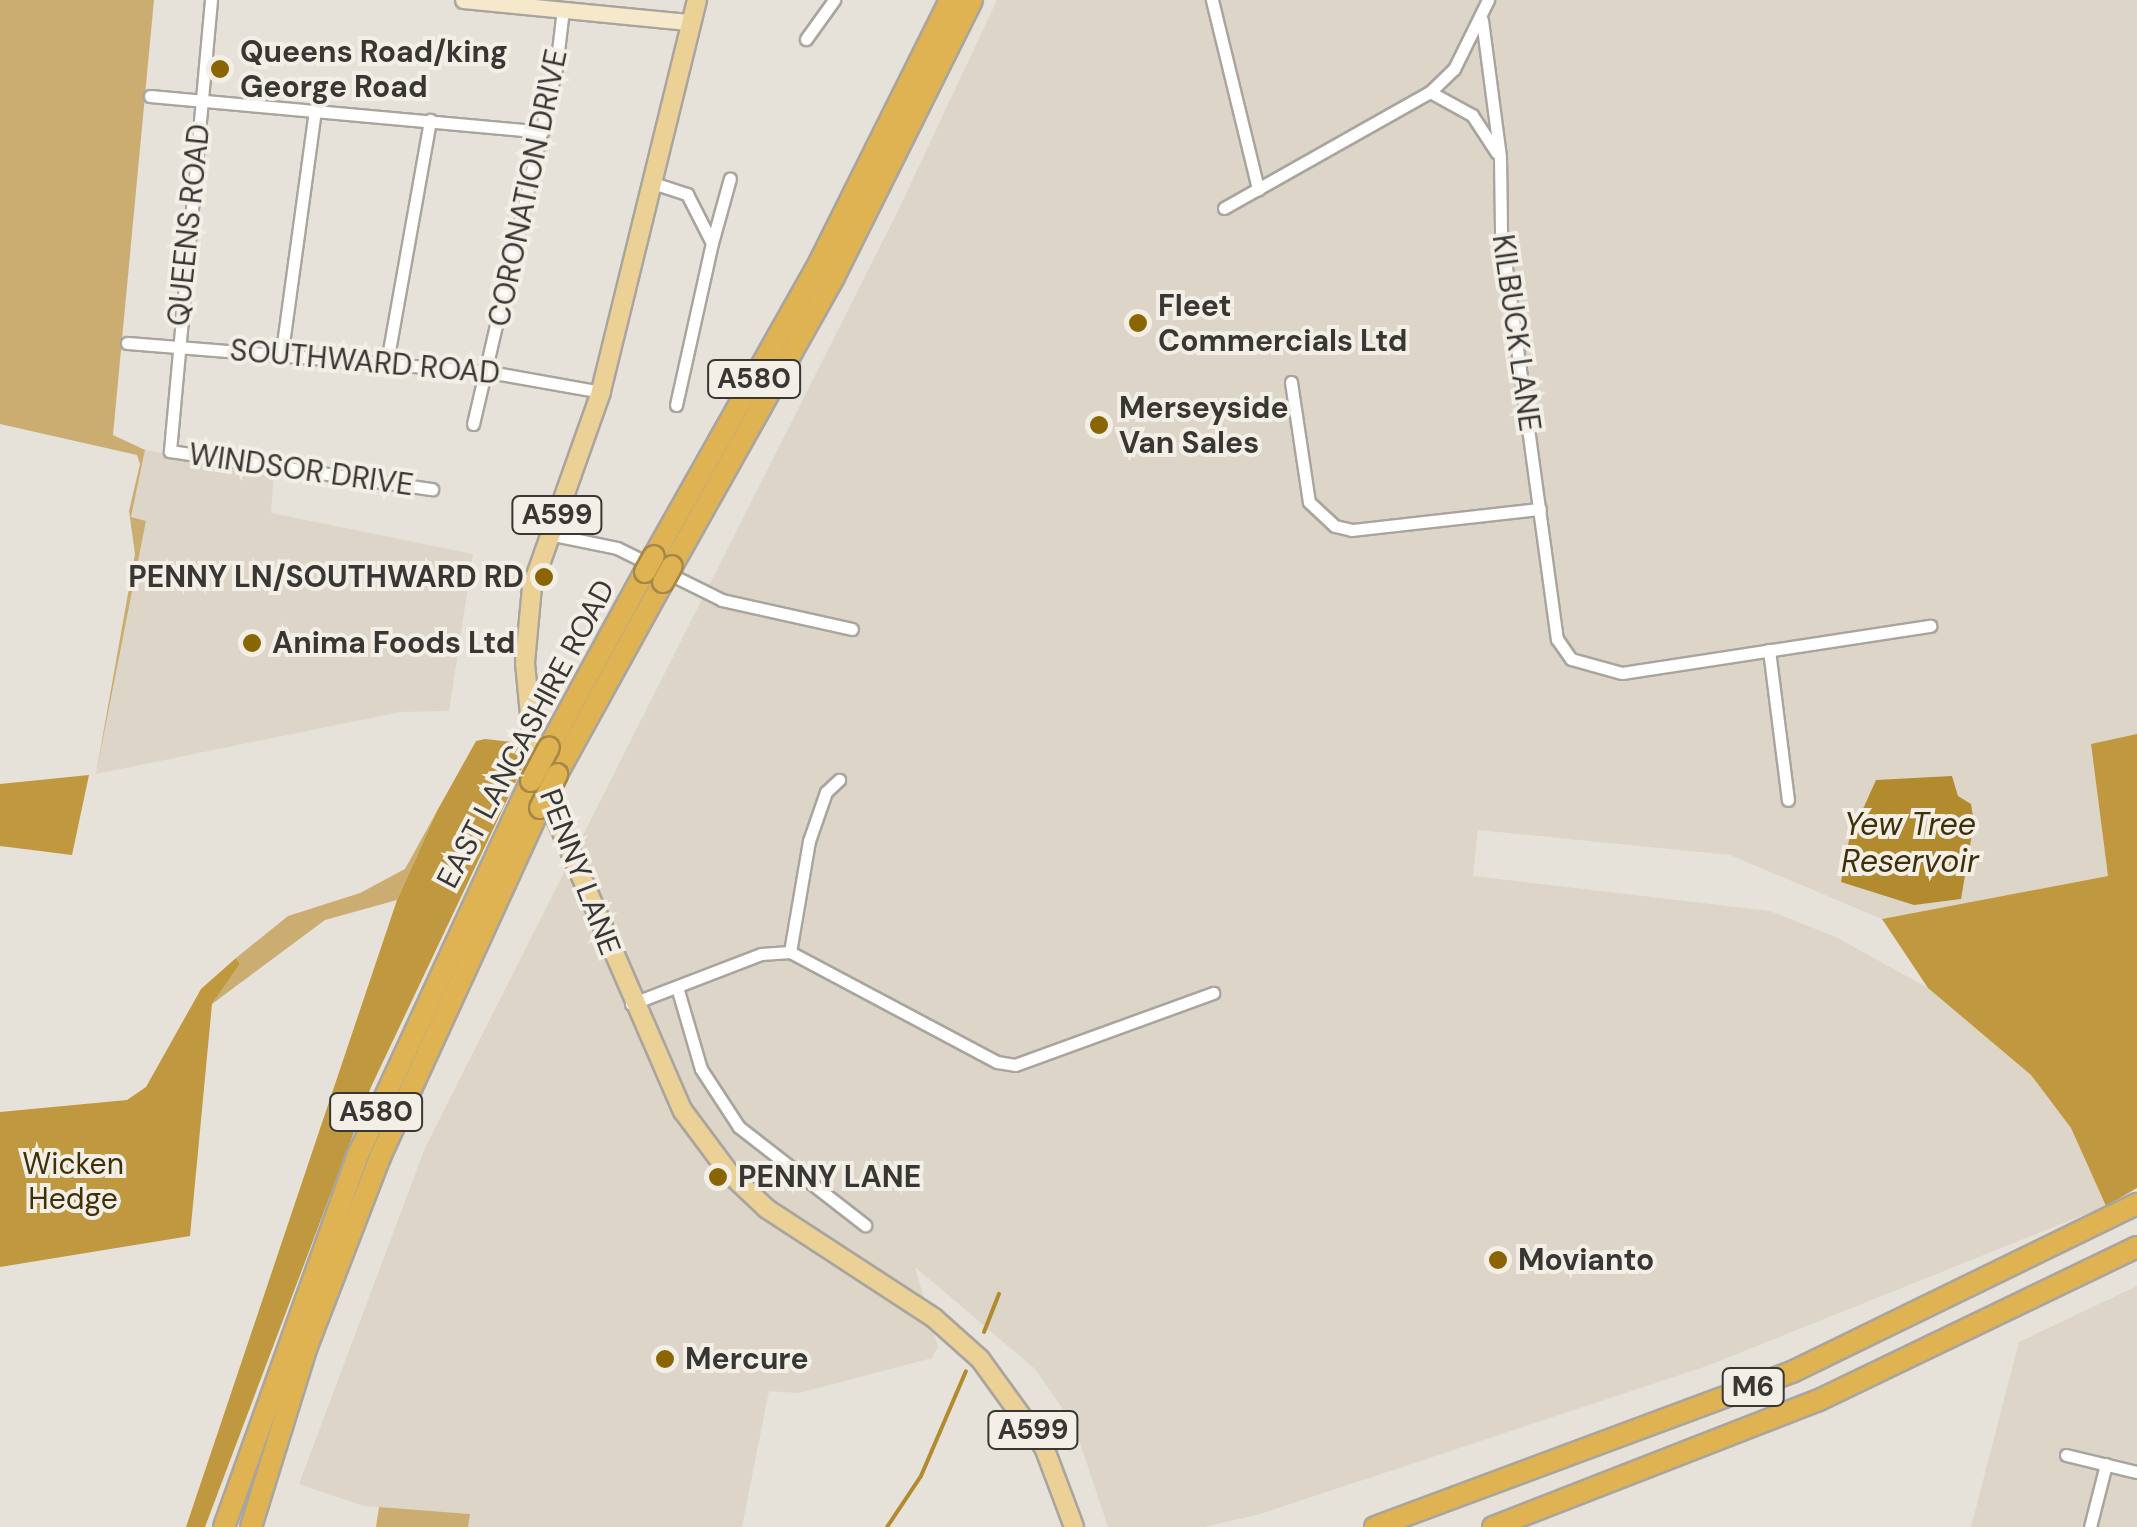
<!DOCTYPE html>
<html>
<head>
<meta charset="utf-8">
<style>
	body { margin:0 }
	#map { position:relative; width:2137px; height:1527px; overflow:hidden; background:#e6e2da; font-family:"DM Sans",sans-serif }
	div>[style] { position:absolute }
	.built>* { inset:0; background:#ddd5c7 }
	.green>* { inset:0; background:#cbad71 }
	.forest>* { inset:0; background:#c0983f }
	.water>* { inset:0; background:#b28b2f }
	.stream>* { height:4px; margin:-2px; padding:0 2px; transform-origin:2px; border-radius:2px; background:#b28b2f }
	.roads { filter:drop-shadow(2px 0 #a9a59e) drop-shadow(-2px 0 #a9a59e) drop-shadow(0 2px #a9a59e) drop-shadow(0 -2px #a9a59e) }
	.street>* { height:11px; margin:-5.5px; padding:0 5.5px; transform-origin:5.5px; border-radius:5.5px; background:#fff }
	.secondary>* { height:15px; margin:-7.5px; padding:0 7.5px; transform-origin:7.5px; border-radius:7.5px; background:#f5e8cb }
	.primary>* { height:18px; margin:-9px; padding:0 9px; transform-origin:9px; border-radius:9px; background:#ecd197 }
	.highway>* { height:20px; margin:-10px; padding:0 10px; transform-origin:10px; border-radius:10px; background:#dfb351 }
	.bridges { filter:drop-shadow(2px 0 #a58847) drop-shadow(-2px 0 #a58847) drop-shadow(0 2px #a58847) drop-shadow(0 -2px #a58847) }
	.highway-bridge>* { height:20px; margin:-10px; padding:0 10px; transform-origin:10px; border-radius:10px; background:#dfb351 }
	.dots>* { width:28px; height:28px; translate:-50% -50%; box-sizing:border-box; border:5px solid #f3efe7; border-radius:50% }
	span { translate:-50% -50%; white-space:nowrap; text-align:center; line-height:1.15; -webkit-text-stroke:8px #f3efe7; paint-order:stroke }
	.shield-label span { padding:2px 8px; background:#f3efe7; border:2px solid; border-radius:8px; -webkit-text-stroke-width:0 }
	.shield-label { font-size:28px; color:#383734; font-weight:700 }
	.poi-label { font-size:30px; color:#383734; font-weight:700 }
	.left { translate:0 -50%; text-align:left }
	.right { translate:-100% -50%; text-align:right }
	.street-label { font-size:30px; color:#383734 }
	.park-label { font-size:30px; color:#403008 }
	.water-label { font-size:32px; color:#403008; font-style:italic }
</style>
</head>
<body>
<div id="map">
	<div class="built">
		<i style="clip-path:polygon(997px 0,2137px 0,2137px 734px,2091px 745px,2108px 876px,1882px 919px,1730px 855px,1478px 830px,1473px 876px,1770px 911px,1836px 937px,1928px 988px,2031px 1075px,2071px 1128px,2106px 1206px,1707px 1366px,1260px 1514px,1204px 1527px,1108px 1527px,1074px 1425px,1035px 1369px,915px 1267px,938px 1347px,932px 1358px,799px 1393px,769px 1391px,742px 1527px,468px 1527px,469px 1514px,364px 1506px,299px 1484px,425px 1148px,897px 213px)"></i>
		<i style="clip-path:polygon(145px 450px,274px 471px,271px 513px,473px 554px,449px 711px,400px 712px,96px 774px,146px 522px,131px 517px)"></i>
		<i style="clip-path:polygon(2137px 1286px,2137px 1527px,1971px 1527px,2019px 1342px)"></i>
	</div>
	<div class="green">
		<i style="clip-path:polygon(0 0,154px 0,113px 435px,145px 450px,131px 517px,146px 521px,96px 774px,135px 554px,129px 511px,140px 464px,137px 455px,0 424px)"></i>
		<i style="clip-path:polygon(437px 811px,397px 900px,325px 920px,212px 1004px,240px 964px,236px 958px,288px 916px,360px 893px,405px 869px)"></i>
		<i style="clip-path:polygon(379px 1507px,470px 1514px,468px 1527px,376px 1527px)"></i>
	</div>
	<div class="forest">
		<i style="clip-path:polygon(2137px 734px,2137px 1188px,2106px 1206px,2071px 1128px,2031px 1075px,1928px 988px,1882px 919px,2108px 876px,2091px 744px)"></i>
		<i style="clip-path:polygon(485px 739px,521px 743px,525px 762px,371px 1087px,205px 1527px,186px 1527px,397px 900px,437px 811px,476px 741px)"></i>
		<i style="clip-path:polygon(89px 775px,72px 855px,0 846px,0 784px)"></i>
		<i style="clip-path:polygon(236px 958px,240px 964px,212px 1004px,190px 1236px,0 1267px,0 1112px,127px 1100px,146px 1087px,201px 989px)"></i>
	</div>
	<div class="water">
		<i style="clip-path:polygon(1952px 776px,1958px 796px,1971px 804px,1974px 822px,1961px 899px,1914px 905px,1841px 882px,1849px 840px,1876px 780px)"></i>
	</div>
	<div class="stream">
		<i style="left:984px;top:1332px;width:41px;rotate:-68.5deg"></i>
		<i style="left:887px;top:1527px;width:61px;rotate:-56.3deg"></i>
		<i style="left:921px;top:1476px;width:114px;rotate:-66.8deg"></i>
	</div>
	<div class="roads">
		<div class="street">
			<i style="left:211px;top:0;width:453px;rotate:95.2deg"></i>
			<i style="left:170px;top:451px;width:265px;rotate:8.3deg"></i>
			<i style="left:1212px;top:0;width:195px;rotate:76.3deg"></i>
			<i style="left:1482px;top:20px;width:138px;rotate:82.5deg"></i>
			<i style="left:1500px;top:157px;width:74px;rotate:89.2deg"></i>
			<i style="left:1501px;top:231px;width:412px;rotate:82.2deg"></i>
			<i style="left:1557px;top:639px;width:24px;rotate:55deg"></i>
			<i style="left:1571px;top:659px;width:53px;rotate:15.4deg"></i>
			<i style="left:1622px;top:673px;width:312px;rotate:-8.7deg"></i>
			<i style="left:806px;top:39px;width:48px;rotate:-54.3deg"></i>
			<i style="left:1430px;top:92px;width:48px;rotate:28.7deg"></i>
			<i style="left:1472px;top:115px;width:45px;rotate:56.7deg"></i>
			<i style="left:150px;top:96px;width:394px;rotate:5.2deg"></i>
			<i style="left:656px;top:184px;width:33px;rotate:18deg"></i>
			<i style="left:687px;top:194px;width:55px;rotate:63deg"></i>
			<i style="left:712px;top:243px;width:67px;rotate:-74.5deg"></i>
			<i style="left:1224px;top:208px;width:236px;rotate:-29.4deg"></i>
			<i style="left:1430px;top:92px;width:33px;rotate:-44deg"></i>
			<i style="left:1454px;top:69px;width:77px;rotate:-63.8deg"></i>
			<i style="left:127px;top:343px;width:363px;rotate:4.6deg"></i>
			<i style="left:489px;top:372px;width:114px;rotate:10.1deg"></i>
			<i style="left:282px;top:351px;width:244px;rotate:-82.2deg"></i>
			<i style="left:387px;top:362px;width:246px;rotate:-79.9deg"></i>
			<i style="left:1291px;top:382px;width:121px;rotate:81.5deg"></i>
			<i style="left:1309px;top:502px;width:35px;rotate:43deg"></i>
			<i style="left:1335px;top:526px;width:17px;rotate:13deg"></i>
			<i style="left:1352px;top:530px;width:189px;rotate:-6.4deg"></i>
			<i style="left:676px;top:405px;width:166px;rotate:-77.5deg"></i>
			<i style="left:473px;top:424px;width:366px;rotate:-76.9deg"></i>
			<i style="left:556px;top:68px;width:59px;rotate:-83.2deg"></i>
			<i style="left:549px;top:534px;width:69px;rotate:11.6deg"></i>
			<i style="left:617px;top:548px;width:117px;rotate:26.3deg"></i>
			<i style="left:722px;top:600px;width:133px;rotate:12.6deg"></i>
			<i style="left:1769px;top:650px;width:151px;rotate:82.8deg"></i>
			<i style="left:790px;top:952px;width:113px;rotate:-80.3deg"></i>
			<i style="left:809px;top:841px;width:52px;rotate:-70.9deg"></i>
			<i style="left:826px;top:792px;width:18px;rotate:-43deg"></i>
			<i style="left:677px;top:987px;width:85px;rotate:73.7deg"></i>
			<i style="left:701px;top:1069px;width:69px;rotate:56.8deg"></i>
			<i style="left:739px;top:1127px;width:160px;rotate:37.9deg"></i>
			<i style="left:631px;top:1004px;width:139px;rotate:-21deg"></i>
			<i style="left:761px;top:954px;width:29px;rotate:-4deg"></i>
			<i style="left:790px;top:952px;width:234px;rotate:28deg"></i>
			<i style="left:997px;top:1062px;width:18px;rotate:9deg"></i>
			<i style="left:1015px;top:1065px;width:211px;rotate:-20deg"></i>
			<i style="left:2066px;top:1455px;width:73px;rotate:13.5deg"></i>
			<i style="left:2090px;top:1527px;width:65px;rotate:-75.7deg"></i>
		</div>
		<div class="secondary">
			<i style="left:463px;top:0;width:226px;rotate:5.6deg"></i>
		</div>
		<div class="primary">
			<i style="left:697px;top:0;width:404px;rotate:103.8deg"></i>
			<i style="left:601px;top:392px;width:207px;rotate:109.5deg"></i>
			<i style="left:532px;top:587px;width:76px;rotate:95.3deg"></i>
			<i style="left:525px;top:663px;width:73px;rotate:84.5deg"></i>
			<i style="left:532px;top:736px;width:76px;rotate:74.7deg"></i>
			<i style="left:552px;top:809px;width:329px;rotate:66.6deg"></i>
			<i style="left:683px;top:1111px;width:79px;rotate:53.3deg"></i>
			<i style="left:730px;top:1174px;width:51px;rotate:43.4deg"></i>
			<i style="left:767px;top:1209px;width:199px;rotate:33.1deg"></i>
			<i style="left:934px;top:1318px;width:62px;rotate:41.7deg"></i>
			<i style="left:980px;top:1359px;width:109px;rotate:54deg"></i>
			<i style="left:1044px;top:1447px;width:85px;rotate:69.4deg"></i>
		</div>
		<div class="highway">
			<i style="left:654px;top:556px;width:330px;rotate:-60.6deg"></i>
			<i style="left:816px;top:269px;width:301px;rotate:-63.5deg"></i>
			<i style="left:672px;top:566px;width:331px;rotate:-60.7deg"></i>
			<i style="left:834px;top:277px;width:309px;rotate:-63.5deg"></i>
			<i style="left:549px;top:747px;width:200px;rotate:-61.3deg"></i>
			<i style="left:557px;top:774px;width:219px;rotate:-61.1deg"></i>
			<i style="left:224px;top:1527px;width:395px;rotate:-70.2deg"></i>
			<i style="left:358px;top:1155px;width:412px;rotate:-65.2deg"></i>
			<i style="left:251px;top:1527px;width:186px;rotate:-72.8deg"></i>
			<i style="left:306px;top:1349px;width:206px;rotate:-68.9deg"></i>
			<i style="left:380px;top:1157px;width:384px;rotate:-65.4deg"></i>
			<i style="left:1375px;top:1527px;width:445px;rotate:-20.4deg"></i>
			<i style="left:1792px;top:1372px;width:384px;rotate:-26deg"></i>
			<i style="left:1493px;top:1527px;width:348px;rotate:-21.3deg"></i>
			<i style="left:1817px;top:1401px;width:355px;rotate:-25.7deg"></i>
		</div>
	</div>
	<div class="bridges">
		<div class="highway-bridge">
			<i style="left:645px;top:572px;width:18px;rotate:-61deg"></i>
			<i style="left:663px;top:582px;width:18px;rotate:-61deg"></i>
			<i style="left:531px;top:781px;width:38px;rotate:-62deg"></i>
			<i style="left:540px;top:808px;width:38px;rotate:-63deg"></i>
		</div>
	</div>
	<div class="dots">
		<i style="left:220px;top:69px;background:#896603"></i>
		<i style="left:1138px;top:323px;background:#896603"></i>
		<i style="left:1099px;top:425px;background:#896603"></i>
		<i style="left:544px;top:577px;background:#896603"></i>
		<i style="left:252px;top:643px;background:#896603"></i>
		<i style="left:718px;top:1177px;background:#896603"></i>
		<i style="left:1498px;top:1260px;background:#896603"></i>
		<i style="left:665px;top:1359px;background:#896603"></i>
	</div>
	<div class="shield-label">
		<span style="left:754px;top:379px">A580</span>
		<span style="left:557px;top:515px">A599</span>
		<span style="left:376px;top:1112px">A580</span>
		<span style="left:1753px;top:1387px">M6</span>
		<span style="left:1033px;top:1430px">A599</span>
	</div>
	<div class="poi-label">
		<span class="left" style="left:240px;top:69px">Queens Road/king<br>George Road</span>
		<span class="left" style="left:1158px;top:323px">Fleet<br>Commercials Ltd</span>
		<span class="left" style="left:1119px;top:425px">Merseyside<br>Van Sales</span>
		<span class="right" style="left:524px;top:577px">PENNY LN/SOUTHWARD RD</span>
		<span class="left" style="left:272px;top:643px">Anima Foods Ltd</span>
		<span class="left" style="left:738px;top:1177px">PENNY LANE</span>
		<span class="left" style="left:1518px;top:1260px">Movianto</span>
		<span class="left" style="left:685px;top:1359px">Mercure</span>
	</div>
	<div class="street-label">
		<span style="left:528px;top:188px;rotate:-78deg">CORONATION DRIVE</span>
		<span style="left:189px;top:225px;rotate:-84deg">QUEENS ROAD</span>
		<span style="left:1516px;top:333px;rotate:82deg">KILBUCK LANE</span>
		<span style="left:365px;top:362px;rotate:5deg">SOUTHWARD ROAD</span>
		<span style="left:301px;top:470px;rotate:8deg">WINDSOR DRIVE</span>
		<span style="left:526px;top:734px;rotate:-62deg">EAST LANCASHIRE ROAD</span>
		<span style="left:580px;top:872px;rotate:69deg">PENNY LANE</span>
	</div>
	<div class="park-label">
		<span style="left:73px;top:1181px">Wicken<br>Hedge</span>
	</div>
	<div class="water-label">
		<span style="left:1910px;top:843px">Yew Tree<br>Reservoir</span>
	</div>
</div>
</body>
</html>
